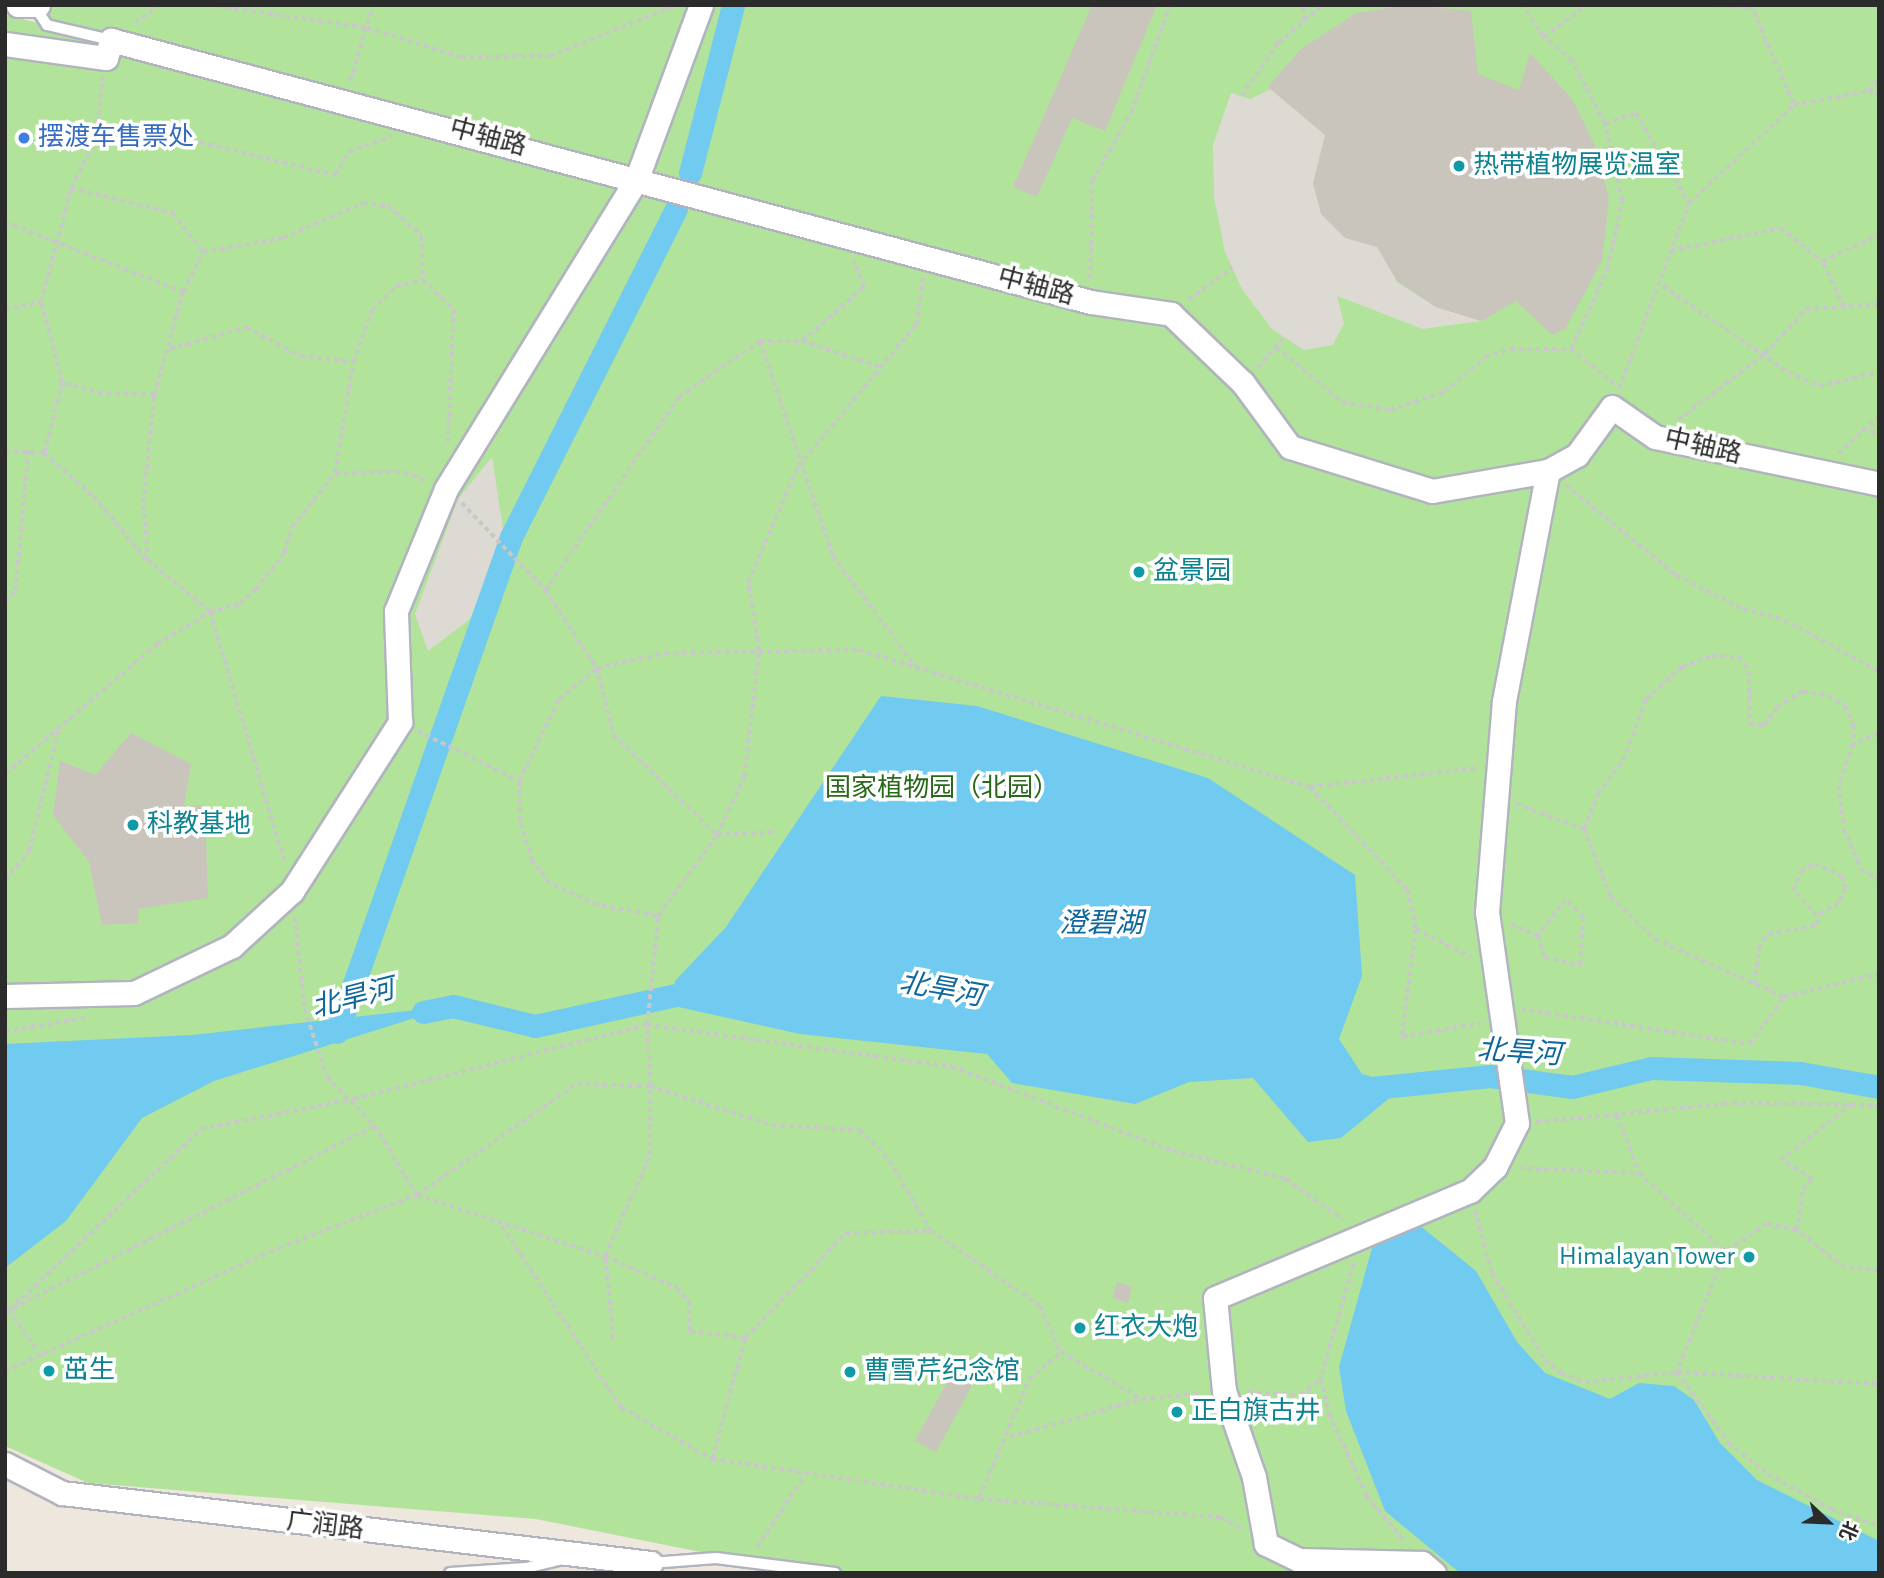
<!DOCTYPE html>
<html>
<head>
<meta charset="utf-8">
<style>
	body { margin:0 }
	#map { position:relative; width:1884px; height:1578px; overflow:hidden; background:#ede7de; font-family:"Alegreya Sans","Noto Sans SC",sans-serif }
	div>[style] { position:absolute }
	.green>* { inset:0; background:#b1e39a }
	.plaza>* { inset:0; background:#dddad4 }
	.water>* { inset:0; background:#71caef }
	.canal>* { height:23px; margin:-11.5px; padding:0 11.5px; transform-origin:11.5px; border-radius:11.5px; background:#71caef }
	.building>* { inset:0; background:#c9c5bc }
	.path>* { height:3.5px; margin-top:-1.75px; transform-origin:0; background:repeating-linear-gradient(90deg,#c8c8c8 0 5px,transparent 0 8.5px) }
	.roads { filter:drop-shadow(2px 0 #b1b4bf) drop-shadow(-2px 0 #b1b4bf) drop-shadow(0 2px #b1b4bf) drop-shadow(0 -2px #b1b4bf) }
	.lane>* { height:10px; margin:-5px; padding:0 5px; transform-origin:5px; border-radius:5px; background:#fff }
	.street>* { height:23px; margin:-11.5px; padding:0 11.5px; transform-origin:11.5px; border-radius:11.5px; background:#fff }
	.dots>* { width:19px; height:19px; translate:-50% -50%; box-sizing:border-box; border:4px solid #fff; border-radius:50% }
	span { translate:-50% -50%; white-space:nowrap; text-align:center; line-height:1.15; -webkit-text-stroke:7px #fff; paint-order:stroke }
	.shop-label { font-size:26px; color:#366cbe }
	.left { translate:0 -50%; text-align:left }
	.street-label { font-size:26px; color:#2b2b2b }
	.culture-label { font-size:26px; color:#0d838f }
	.right { translate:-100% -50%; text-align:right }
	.park-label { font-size:26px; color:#29691a }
	.water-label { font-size:28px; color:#0e689d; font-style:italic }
	.frame { position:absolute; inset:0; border:7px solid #2b2b2b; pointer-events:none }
	.north { position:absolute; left:1793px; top:1487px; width:70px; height:70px; -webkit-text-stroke:5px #fff; paint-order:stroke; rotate:113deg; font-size:19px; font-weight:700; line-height:28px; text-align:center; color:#2b2b2b }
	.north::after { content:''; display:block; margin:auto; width:24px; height:32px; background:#2b2b2b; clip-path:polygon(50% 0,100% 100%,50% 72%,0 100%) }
</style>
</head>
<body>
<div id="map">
	<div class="green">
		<i style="clip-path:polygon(52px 5px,1879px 5px,1879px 1573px,805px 1573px,536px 1519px,88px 1483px,5px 1446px,5px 15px,47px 25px)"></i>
	</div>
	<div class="plaza">
		<i style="clip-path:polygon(1271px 89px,1325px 135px,1397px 282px,1436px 307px,1481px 321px,1423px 329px,1337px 296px,1344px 323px,1333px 345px,1304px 350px,1272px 329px,1242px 289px,1225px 252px,1214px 197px,1213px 145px,1231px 93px,1250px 99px)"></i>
		<i style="clip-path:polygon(492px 457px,504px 535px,470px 619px,428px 651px,415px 614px,458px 499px)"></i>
	</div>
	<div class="water">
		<i style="clip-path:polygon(881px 696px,977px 706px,1208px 778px,1355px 875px,1362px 976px,1339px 1039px,1362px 1074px,1404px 1086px,1341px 1138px,1308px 1142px,1253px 1078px,1189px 1082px,1135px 1104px,1012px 1083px,987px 1054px,800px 1034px,674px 1006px,675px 981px,726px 927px)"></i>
		<i style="clip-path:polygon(453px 1006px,214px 1081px,142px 1118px,66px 1221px,5px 1268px,5px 1044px,192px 1035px)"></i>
		<i style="clip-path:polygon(1418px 1224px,1476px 1271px,1517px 1342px,1545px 1373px,1610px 1399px,1639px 1383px,1674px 1386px,1694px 1400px,1720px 1443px,1757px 1480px,1879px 1541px,1879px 1573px,1460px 1573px,1385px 1511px,1346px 1411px,1339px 1367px,1374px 1241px)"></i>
	</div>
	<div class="canal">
		<i style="left:690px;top:173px;width:173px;rotate:-75.6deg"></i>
		<i style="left:423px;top:1012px;width:31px;rotate:-11deg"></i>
		<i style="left:453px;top:1006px;width:84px;rotate:13.7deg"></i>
		<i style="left:535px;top:1026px;width:172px;rotate:-12.4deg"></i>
		<i style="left:337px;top:1032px;width:525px;rotate:-70.63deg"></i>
		<i style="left:511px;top:537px;width:367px;rotate:-63.3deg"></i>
		<i style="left:1372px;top:1088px;width:119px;rotate:-5.8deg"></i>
		<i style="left:1490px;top:1076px;width:83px;rotate:7.6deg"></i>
		<i style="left:1572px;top:1087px;width:81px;rotate:-13.5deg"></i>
		<i style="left:1651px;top:1068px;width:149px;rotate:1.9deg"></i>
		<i style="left:1800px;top:1073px;width:80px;rotate:10deg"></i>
	</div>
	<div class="building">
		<i style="clip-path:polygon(1092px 5px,1157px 5px,1105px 131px,1072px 118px,1037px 197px,1013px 187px)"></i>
		<i style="clip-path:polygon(1409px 5px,1471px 11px,1478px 74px,1519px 90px,1530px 53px,1573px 100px,1596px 148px,1609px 199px,1602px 261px,1565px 329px,1552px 335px,1516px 301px,1481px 321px,1436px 307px,1397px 281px,1377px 247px,1345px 238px,1321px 214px,1313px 183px,1325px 135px,1268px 87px,1301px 49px,1356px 13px)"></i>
		<i style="clip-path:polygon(131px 733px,191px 764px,184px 807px,205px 805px,208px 898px,138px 909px,139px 923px,102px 925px,89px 862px,53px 815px,60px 761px,95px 775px)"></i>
		<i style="clip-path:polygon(1117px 1282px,1132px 1286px,1128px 1303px,1113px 1298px)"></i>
		<i style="clip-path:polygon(952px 1373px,973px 1384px,936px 1452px,915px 1441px)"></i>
	</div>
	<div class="path">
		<i style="left:209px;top:5px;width:160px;rotate:8.3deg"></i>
		<i style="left:367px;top:28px;width:98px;rotate:17.1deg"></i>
		<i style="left:461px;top:57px;width:89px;rotate:-0.6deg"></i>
		<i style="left:550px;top:56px;width:136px;rotate:-22deg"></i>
		<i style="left:1708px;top:5px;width:45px;rotate:3.8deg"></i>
		<i style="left:1751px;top:5px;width:109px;rotate:66.7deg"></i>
		<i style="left:1304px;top:21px;width:16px;rotate:-90deg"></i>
		<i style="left:135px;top:23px;width:29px;rotate:-38deg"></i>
		<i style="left:1544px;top:37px;width:54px;rotate:-36.7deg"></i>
		<i style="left:350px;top:81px;width:79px;rotate:-73.2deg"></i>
		<i style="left:1868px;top:91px;width:16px;rotate:-47deg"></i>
		<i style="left:1241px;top:96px;width:65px;rotate:-55.1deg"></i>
		<i style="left:1278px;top:43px;width:59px;rotate:-40.2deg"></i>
		<i style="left:1605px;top:124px;width:33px;rotate:-20deg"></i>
		<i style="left:1636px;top:113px;width:104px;rotate:59.5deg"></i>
		<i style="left:96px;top:140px;width:71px;rotate:-4.8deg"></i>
		<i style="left:167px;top:134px;width:173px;rotate:13.7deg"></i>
		<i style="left:335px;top:175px;width:27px;rotate:-59deg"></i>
		<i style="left:349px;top:152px;width:46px;rotate:-20.4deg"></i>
		<i style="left:71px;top:188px;width:105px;rotate:13.8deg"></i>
		<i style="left:173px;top:213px;width:49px;rotate:52.4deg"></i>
		<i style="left:5px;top:222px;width:191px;rotate:21.5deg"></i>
		<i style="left:1670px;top:251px;width:113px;rotate:-11.7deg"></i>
		<i style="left:1781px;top:228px;width:53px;rotate:38.8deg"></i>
		<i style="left:1090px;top:279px;width:98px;rotate:-88.8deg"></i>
		<i style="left:1092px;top:181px;width:78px;rotate:-60.2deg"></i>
		<i style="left:1131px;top:113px;width:115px;rotate:-70.1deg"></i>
		<i style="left:1663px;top:286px;width:152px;rotate:34.5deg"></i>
		<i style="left:1788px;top:372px;width:34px;rotate:24deg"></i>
		<i style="left:1819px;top:386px;width:62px;rotate:-13.1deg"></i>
		<i style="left:1189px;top:300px;width:54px;rotate:-37.5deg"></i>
		<i style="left:1844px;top:307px;width:51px;rotate:-115.6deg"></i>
		<i style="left:1822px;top:261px;width:63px;rotate:-24.5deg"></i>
		<i style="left:5px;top:310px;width:37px;rotate:-13deg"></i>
		<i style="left:760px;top:341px;width:42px"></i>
		<i style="left:802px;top:341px;width:84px;rotate:18deg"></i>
		<i style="left:802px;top:341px;width:82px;rotate:-41.1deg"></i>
		<i style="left:864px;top:287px;width:28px;rotate:-113deg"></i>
		<i style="left:1277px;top:347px;width:85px;rotate:40.2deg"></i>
		<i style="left:1342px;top:402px;width:49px;rotate:9.5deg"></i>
		<i style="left:1390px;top:410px;width:57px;rotate:-18.4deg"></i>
		<i style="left:1444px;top:392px;width:54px;rotate:-40.5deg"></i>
		<i style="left:1485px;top:357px;width:26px;rotate:-18deg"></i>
		<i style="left:1510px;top:349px;width:61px"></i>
		<i style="left:1571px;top:349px;width:87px;rotate:-65.5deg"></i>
		<i style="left:1607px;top:270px;width:71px;rotate:-77.7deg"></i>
		<i style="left:1622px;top:201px;width:79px;rotate:-102.4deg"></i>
		<i style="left:1605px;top:124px;width:71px;rotate:-117.6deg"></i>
		<i style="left:1572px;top:61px;width:38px;rotate:-140deg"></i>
		<i style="left:1543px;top:37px;width:38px;rotate:-123deg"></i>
		<i style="left:170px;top:349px;width:79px;rotate:-16.1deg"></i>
		<i style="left:246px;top:327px;width:61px;rotate:28.2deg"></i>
		<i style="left:300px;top:356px;width:53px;rotate:6.5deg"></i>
		<i style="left:1571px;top:349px;width:57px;rotate:39.3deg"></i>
		<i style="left:1257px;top:368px;width:40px;rotate:-49deg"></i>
		<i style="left:1619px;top:389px;width:199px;rotate:-69.4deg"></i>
		<i style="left:1689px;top:203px;width:144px;rotate:-43deg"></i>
		<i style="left:1794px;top:105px;width:75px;rotate:-10.7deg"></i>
		<i style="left:1868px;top:91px;width:12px;rotate:20deg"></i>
		<i style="left:154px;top:395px;width:107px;rotate:-74.3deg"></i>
		<i style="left:183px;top:292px;width:45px;rotate:-63.4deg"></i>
		<i style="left:203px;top:252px;width:81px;rotate:-9.9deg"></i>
		<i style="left:283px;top:238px;width:87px;rotate:-23.6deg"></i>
		<i style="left:363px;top:203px;width:26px;rotate:7deg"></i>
		<i style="left:389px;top:206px;width:45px;rotate:42.3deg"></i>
		<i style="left:422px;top:236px;width:44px;rotate:88.7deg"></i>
		<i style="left:1678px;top:420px;width:109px;rotate:-37.2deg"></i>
		<i style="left:1765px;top:354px;width:61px;rotate:-47.7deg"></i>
		<i style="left:1806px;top:309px;width:73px;rotate:-3.9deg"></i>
		<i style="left:1862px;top:429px;width:18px;rotate:16deg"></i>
		<i style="left:5px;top:451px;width:39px;rotate:3deg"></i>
		<i style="left:44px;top:453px;width:67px;rotate:41.3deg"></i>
		<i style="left:94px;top:497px;width:81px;rotate:50deg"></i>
		<i style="left:44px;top:453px;width:72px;rotate:-75.6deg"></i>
		<i style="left:62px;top:383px;width:84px;rotate:-104.5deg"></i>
		<i style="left:41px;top:302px;width:118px;rotate:-75.3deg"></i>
		<i style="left:71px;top:188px;width:54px;rotate:-63.4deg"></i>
		<i style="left:95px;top:140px;width:63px;rotate:-82.6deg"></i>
		<i style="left:1838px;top:454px;width:56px;rotate:-42.8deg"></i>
		<i style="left:335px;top:473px;width:69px;rotate:-0.8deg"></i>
		<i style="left:404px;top:472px;width:24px;rotate:22deg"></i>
		<i style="left:1566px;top:485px;width:142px;rotate:39.3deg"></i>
		<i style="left:1676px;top:575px;width:75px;rotate:26.9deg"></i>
		<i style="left:1743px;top:609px;width:42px;rotate:15deg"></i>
		<i style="left:1784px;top:620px;width:108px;rotate:28.2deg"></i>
		<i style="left:462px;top:503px;width:120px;rotate:46.3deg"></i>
		<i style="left:545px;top:590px;width:94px;rotate:56.3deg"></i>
		<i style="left:597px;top:668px;width:69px;rotate:75.8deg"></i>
		<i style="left:614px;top:735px;width:144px;rotate:44.2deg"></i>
		<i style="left:717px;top:835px;width:58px;rotate:-3deg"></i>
		<i style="left:545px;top:590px;width:235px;rotate:-55.2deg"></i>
		<i style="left:679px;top:397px;width:98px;rotate:-34.7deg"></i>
		<i style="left:760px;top:341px;width:227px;rotate:71.2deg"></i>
		<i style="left:833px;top:556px;width:140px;rotate:53.1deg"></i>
		<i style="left:5px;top:602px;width:15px;rotate:-48deg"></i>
		<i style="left:15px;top:591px;width:142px;rotate:-84.7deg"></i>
		<i style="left:418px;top:731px;width:113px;rotate:26.3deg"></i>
		<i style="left:1879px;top:734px;width:28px;rotate:157deg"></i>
		<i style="left:1853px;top:745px;width:42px;rotate:109.3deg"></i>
		<i style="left:1839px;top:785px;width:44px;rotate:83.5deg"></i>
		<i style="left:1844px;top:829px;width:43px;rotate:67deg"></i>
		<i style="left:1861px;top:869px;width:21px;rotate:31deg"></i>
		<i style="left:5px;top:774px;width:200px;rotate:-40.5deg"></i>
		<i style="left:157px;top:644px;width:62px;rotate:-31.1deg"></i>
		<i style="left:210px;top:612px;width:80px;rotate:-140.6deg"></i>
		<i style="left:148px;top:561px;width:58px;rotate:-94.9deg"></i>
		<i style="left:143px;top:503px;width:109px;rotate:-84.2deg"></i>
		<i style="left:154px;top:395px;width:52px;rotate:-178.9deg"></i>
		<i style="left:102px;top:394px;width:41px;rotate:-164.6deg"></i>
		<i style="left:1310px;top:787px;width:142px;rotate:46.4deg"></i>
		<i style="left:1408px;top:890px;width:40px;rotate:78deg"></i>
		<i style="left:1416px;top:929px;width:62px;rotate:27deg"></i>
		<i style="left:1516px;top:804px;width:72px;rotate:20.2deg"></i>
		<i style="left:1584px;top:829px;width:73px;rotate:68.3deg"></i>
		<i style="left:1611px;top:897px;width:61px;rotate:43.7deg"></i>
		<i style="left:1655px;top:939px;width:141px;rotate:24.2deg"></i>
		<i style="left:1784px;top:997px;width:98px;rotate:-13.6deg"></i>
		<i style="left:1584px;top:829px;width:38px;rotate:-68deg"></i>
		<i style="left:1598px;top:794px;width:42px;rotate:-53.7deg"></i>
		<i style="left:1623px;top:760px;width:65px;rotate:-69.3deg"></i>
		<i style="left:1646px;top:699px;width:48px;rotate:-41.6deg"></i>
		<i style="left:1682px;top:667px;width:32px;rotate:-20deg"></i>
		<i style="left:1712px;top:656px;width:27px;rotate:2deg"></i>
		<i style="left:1739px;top:657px;width:17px;rotate:54deg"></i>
		<i style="left:1749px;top:671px;width:53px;rotate:88.9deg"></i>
		<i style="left:1750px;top:724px;width:14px;rotate:4deg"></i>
		<i style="left:1764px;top:725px;width:22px;rotate:-54deg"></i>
		<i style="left:1777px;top:707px;width:31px;rotate:-32deg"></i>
		<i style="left:1803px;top:691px;width:26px;rotate:11deg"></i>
		<i style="left:1829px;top:696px;width:19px;rotate:32deg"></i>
		<i style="left:1845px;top:706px;width:21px;rotate:65deg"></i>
		<i style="left:1854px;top:725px;width:20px;rotate:90deg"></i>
		<i style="left:284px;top:861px;width:260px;rotate:-106.6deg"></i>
		<i style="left:210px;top:612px;width:31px;rotate:-15deg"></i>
		<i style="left:240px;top:604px;width:21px;rotate:-43deg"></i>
		<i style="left:255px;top:590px;width:47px;rotate:-51.9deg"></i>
		<i style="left:284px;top:553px;width:27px;rotate:-73deg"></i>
		<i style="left:292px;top:527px;width:69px;rotate:-51.5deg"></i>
		<i style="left:335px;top:473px;width:112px;rotate:-80.8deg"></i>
		<i style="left:353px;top:362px;width:55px;rotate:-69.9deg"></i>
		<i style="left:372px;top:310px;width:34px;rotate:-45deg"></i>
		<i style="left:396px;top:286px;width:28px;rotate:-13deg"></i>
		<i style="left:423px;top:280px;width:43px;rotate:44.1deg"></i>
		<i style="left:454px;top:310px;width:133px;rotate:92.6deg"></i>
		<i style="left:5px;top:880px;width:38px;rotate:-50deg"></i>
		<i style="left:29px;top:851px;width:123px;rotate:-76.4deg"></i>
		<i style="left:657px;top:916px;width:61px;rotate:-169.6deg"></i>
		<i style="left:597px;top:905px;width:51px;rotate:-155.9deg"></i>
		<i style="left:550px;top:884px;width:29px;rotate:-128deg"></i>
		<i style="left:532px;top:861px;width:42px;rotate:-106.7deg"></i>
		<i style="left:520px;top:821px;width:40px;rotate:-91.4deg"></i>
		<i style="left:519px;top:781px;width:91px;rotate:-64deg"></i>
		<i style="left:559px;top:699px;width:49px;rotate:-39.2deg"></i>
		<i style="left:597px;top:668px;width:70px;rotate:-12.4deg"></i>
		<i style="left:665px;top:653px;width:194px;rotate:-0.9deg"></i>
		<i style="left:859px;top:650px;width:471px;rotate:16.9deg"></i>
		<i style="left:1310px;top:787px;width:167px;rotate:-6.5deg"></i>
		<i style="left:295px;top:917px;width:93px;rotate:83.8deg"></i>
		<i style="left:305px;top:1009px;width:71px;rotate:72.1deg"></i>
		<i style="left:327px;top:1077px;width:69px;rotate:45.6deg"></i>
		<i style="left:375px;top:1126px;width:81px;rotate:58.7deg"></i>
		<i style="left:417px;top:1195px;width:195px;rotate:-34.8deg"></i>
		<i style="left:577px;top:1084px;width:73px;rotate:1.6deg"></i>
		<i style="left:650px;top:1086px;width:61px;rotate:-92.8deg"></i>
		<i style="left:647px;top:1025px;width:110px;rotate:-84.2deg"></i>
		<i style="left:658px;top:916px;width:100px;rotate:-53.9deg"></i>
		<i style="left:717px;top:835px;width:64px;rotate:-65deg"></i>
		<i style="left:744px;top:777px;width:128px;rotate:-83.3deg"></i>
		<i style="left:759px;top:650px;width:69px;rotate:-99.2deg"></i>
		<i style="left:748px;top:582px;width:126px;rotate:-66.7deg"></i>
		<i style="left:798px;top:466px;width:184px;rotate:-50.1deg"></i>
		<i style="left:916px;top:325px;width:49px;rotate:-81.7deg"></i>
		<i style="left:1511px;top:924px;width:30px;rotate:24deg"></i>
		<i style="left:1538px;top:936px;width:23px;rotate:72deg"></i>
		<i style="left:1545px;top:958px;width:36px;rotate:11deg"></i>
		<i style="left:1580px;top:965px;width:47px;rotate:-86.3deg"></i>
		<i style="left:1583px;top:918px;width:25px;rotate:-133deg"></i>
		<i style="left:1566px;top:900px;width:46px;rotate:127.9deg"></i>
		<i style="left:1416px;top:929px;width:109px;rotate:97.4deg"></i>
		<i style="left:1402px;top:1037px;width:79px;rotate:-10.2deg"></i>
		<i style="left:1755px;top:984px;width:36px;rotate:-85deg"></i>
		<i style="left:1758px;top:948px;width:17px;rotate:-54deg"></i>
		<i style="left:1768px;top:934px;width:50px;rotate:-10.4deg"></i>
		<i style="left:1817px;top:925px;width:9px;rotate:-90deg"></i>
		<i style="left:1817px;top:916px;width:35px;rotate:-133deg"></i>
		<i style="left:1793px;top:890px;width:21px;rotate:-67deg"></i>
		<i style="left:1801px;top:871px;width:16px;rotate:-27deg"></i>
		<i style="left:1815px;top:864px;width:30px;rotate:24deg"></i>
		<i style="left:1842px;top:876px;width:14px;rotate:73deg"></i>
		<i style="left:1846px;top:889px;width:16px;rotate:117deg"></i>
		<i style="left:1839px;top:903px;width:26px;rotate:149deg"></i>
		<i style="left:1521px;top:1009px;width:231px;rotate:8.7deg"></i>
		<i style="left:1749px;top:1044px;width:59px;rotate:-53.3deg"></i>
		<i style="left:5px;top:1031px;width:81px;rotate:-9.2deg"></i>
		<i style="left:1617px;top:1115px;width:62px;rotate:69.2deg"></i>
		<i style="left:1639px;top:1173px;width:118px;rotate:42.2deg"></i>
		<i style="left:1536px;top:1122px;width:197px;rotate:-5.5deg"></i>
		<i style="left:1732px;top:1103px;width:147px;rotate:0.8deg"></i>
		<i style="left:1519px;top:1168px;width:120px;rotate:2.4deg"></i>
		<i style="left:1475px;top:1210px;width:65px;rotate:74.9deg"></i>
		<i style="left:1492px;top:1273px;width:102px;rotate:58.7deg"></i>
		<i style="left:1545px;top:1360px;width:21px;rotate:39deg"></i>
		<i style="left:1561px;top:1373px;width:26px;rotate:21deg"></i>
		<i style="left:1585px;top:1382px;width:93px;rotate:-6.2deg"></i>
		<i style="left:1677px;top:1372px;width:202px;rotate:3.4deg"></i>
		<i style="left:502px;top:1226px;width:217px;rotate:56.7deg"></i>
		<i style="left:621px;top:1407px;width:105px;rotate:29.7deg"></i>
		<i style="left:712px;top:1459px;width:270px;rotate:8.5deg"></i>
		<i style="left:979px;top:1499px;width:243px;rotate:4.3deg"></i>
		<i style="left:1221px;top:1517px;width:23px;rotate:31deg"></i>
		<i style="left:1797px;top:1231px;width:42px;rotate:-81.9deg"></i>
		<i style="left:1803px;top:1189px;width:13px;rotate:-48deg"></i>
		<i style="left:1812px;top:1179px;width:36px;rotate:-148deg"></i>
		<i style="left:1781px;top:1160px;width:90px;rotate:-38.3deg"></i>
		<i style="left:1354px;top:1263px;width:121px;rotate:105.9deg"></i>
		<i style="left:1321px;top:1379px;width:36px;rotate:77deg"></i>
		<i style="left:1329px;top:1414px;width:90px;rotate:65.1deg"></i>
		<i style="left:1367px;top:1496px;width:57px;rotate:50.7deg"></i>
		<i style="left:1879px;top:1270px;width:34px;rotate:-177deg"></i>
		<i style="left:1845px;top:1268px;width:61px;rotate:-142.4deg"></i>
		<i style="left:1797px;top:1231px;width:31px;rotate:-167deg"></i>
		<i style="left:1767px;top:1224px;width:50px;rotate:145.7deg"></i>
		<i style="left:1726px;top:1252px;width:130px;rotate:112.2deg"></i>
		<i style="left:1677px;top:1372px;width:88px;rotate:53.8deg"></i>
		<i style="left:1729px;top:1443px;width:50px;rotate:38.5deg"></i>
		<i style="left:1768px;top:1474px;width:72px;rotate:29.1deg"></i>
		<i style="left:1831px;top:1509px;width:51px;rotate:19.5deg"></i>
		<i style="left:9px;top:1310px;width:264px;rotate:-43.3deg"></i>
		<i style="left:201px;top:1129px;width:156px;rotate:-11.1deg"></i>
		<i style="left:354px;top:1099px;width:302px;rotate:-14.2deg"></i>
		<i style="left:647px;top:1025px;width:308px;rotate:7.8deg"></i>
		<i style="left:952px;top:1067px;width:236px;rotate:20.8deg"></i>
		<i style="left:1173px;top:1151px;width:116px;rotate:13.9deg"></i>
		<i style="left:1286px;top:1179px;width:70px;rotate:35.7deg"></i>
		<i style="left:9px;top:1310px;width:56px;rotate:55.2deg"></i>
		<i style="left:5px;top:1312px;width:414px;rotate:-26.7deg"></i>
		<i style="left:613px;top:1339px;width:83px;rotate:-95.5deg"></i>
		<i style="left:605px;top:1256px;width:111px;rotate:-66deg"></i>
		<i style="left:650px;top:1155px;width:69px;rotate:-90deg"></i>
		<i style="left:650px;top:1086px;width:128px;rotate:17.7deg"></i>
		<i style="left:772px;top:1125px;width:88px;rotate:3.3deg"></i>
		<i style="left:860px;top:1130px;width:43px;rotate:45.9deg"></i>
		<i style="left:890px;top:1161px;width:81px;rotate:59.6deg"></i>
		<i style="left:5px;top:1371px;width:300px;rotate:-24.2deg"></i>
		<i style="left:279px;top:1248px;width:148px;rotate:-21deg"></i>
		<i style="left:417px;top:1195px;width:198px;rotate:18deg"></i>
		<i style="left:605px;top:1256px;width:79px;rotate:24deg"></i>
		<i style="left:677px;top:1288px;width:18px;rotate:47deg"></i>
		<i style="left:689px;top:1301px;width:30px;rotate:88deg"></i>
		<i style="left:690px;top:1331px;width:55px;rotate:7.3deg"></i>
		<i style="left:1248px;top:1392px;width:52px;rotate:3.3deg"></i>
		<i style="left:1300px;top:1395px;width:26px;rotate:-37deg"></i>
		<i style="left:1010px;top:1437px;width:137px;rotate:-16.1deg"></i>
		<i style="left:712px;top:1459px;width:125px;rotate:-74.7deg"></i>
		<i style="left:745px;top:1338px;width:146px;rotate:-46.1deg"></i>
		<i style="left:846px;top:1233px;width:85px;rotate:-1.3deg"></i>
		<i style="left:931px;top:1231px;width:132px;rotate:34.5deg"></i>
		<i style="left:1040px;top:1306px;width:51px;rotate:65.5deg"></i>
		<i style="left:979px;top:1498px;width:129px;rotate:-67.2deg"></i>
		<i style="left:1029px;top:1379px;width:42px;rotate:-40.2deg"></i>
		<i style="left:1061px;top:1352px;width:94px;rotate:30.1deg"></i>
		<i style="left:1142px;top:1399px;width:60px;rotate:-5.7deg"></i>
		<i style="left:757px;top:1547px;width:85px;rotate:-56.5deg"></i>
	</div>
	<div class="roads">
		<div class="lane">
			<i style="left:37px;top:10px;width:18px;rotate:56deg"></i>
			<i style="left:47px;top:25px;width:66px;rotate:13.2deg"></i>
			<i style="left:651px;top:1563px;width:65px;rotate:-4.4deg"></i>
			<i style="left:716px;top:1558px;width:120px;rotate:7.2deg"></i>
			<i style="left:450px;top:1573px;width:76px;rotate:-3.8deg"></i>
			<i style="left:526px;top:1568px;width:36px;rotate:-14deg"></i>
		</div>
		<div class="street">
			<i style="left:18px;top:5px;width:20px"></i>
			<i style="left:5px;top:44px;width:102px;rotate:7.9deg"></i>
			<i style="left:106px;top:58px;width:19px;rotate:-74deg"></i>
			<i style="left:111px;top:40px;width:1014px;rotate:14.97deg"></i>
			<i style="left:1091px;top:302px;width:81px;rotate:8.5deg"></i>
			<i style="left:1171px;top:314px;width:100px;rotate:43.8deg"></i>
			<i style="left:1243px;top:383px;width:79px;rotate:53.7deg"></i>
			<i style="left:1290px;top:447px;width:149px;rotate:17.2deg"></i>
			<i style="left:1432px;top:491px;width:118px;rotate:-9.8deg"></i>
			<i style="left:1548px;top:471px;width:33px;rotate:-29deg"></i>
			<i style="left:1577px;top:455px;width:59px;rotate:-53.9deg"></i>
			<i style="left:1612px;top:407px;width:52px;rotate:34.9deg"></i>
			<i style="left:1655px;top:437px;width:229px;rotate:11.8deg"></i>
			<i style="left:5px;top:996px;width:129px;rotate:-1.3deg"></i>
			<i style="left:134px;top:993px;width:109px;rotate:-25.6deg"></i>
			<i style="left:232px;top:946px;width:81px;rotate:-42.5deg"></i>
			<i style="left:292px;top:891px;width:201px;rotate:-57.4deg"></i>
			<i style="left:400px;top:722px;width:111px;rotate:-92.1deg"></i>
			<i style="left:396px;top:611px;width:132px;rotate:-67.7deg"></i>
			<i style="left:446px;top:489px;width:365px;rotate:-58.4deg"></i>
			<i style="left:637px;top:178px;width:184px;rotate:-69.7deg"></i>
			<i style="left:5px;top:1464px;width:64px;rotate:27deg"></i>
			<i style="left:62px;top:1493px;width:593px;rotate:6.78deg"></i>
			<i style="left:1434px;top:1573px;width:16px;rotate:-140deg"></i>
			<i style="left:1422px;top:1563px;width:123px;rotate:-178.6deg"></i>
			<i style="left:1299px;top:1560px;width:37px;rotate:-154deg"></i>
			<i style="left:1266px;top:1544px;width:68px;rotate:-100.2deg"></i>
			<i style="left:1254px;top:1477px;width:91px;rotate:-109.2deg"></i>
			<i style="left:1224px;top:1391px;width:93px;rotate:-95.5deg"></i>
			<i style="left:1215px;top:1298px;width:277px;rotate:-22.8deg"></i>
			<i style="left:1470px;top:1191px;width:35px;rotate:-44deg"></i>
			<i style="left:1495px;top:1167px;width:49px;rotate:-63.4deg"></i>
			<i style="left:1517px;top:1123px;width:213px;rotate:-98.1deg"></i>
			<i style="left:1487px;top:912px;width:212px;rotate:-85.4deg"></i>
			<i style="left:1504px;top:701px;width:234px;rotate:-79.2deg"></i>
		</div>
	</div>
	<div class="dots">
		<i style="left:24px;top:138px;background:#3f7fe0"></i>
		<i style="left:1459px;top:166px;background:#0f9aa8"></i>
		<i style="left:1139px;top:572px;background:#0f9aa8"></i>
		<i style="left:133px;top:825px;background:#0f9aa8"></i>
		<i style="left:1749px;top:1257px;background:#0f9aa8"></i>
		<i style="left:1080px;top:1328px;background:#0f9aa8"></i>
		<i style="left:49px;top:1371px;background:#0f9aa8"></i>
		<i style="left:850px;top:1372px;background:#0f9aa8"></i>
		<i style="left:1177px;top:1412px;background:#0f9aa8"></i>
	</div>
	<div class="shop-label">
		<span class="left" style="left:38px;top:138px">摆渡车售票处</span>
	</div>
	<div class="street-label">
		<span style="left:488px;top:138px;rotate:15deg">中轴路</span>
		<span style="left:1036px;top:287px;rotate:15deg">中轴路</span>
		<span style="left:1703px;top:447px;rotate:13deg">中轴路</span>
		<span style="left:325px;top:1526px;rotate:7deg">广润路</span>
	</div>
	<div class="culture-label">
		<span class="left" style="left:1473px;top:166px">热带植物展览温室</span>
		<span class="left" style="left:1153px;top:572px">盆景园</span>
		<span class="left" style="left:147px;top:825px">科教基地</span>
		<span class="right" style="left:1735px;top:1257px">Himalayan Tower</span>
		<span class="left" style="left:1094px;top:1328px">红衣大炮</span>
		<span class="left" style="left:63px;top:1371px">茁生</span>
		<span class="left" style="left:864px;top:1372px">曹雪芹纪念馆</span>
		<span class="left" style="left:1191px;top:1412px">正白旗古井</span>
	</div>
	<div class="park-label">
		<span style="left:942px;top:789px">国家植物园（北园）</span>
	</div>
	<div class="water-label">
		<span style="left:1101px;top:924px">澄碧湖</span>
		<span style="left:941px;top:990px;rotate:10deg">北旱河</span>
		<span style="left:353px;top:999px;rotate:-14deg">北旱河</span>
		<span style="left:1519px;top:1053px;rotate:4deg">北旱河</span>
	</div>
	<div class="frame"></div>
	<div class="north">北</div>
</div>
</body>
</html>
